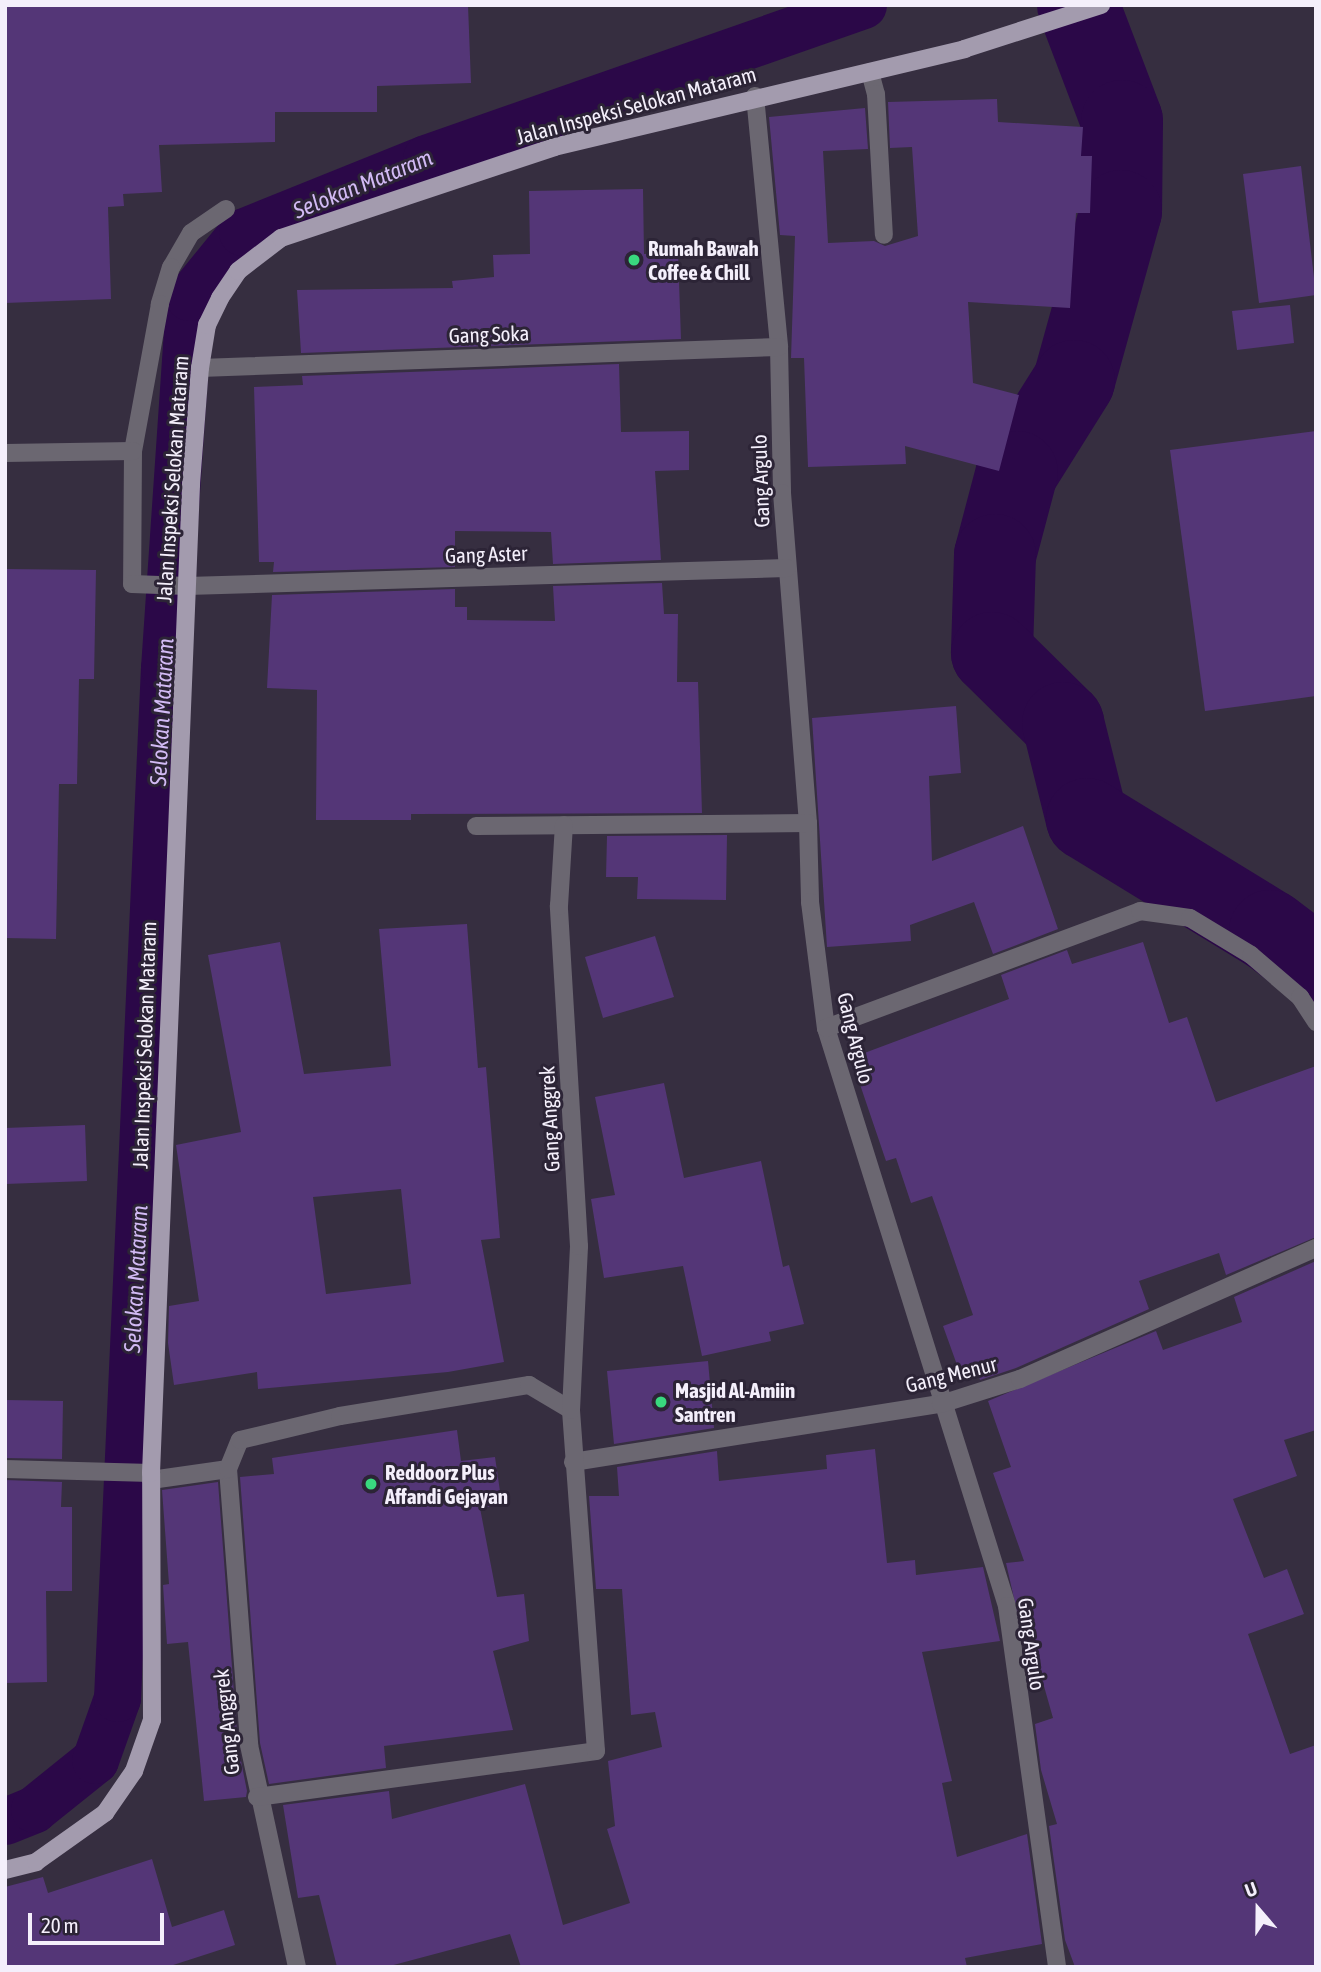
<!DOCTYPE html>
<html>
<head>
<meta charset="utf-8">
<style>
	body { margin:0 }
	#map { position:relative; width:1321px; height:1972px; overflow:hidden; background:#362e40; font-family:"Asap Condensed",sans-serif }
	div>[style] { position:absolute }
	.canal>* { height:47px; margin:-23.5px; padding:0 23.5px; transform-origin:23.5px; border-radius:23.5px; background:#2b0848 }
	.river>* { height:82px; margin:-41px; padding:0 41px; transform-origin:41px; border-radius:41px; background:#2b0848 }
	.building>* { inset:0; background:#543677 }
	.minor>* { height:18px; margin:-9px; padding:0 9px; transform-origin:9px; border-radius:9px; background:#6b6771 }
	.major>* { height:18px; margin:-9px; padding:0 9px; transform-origin:9px; border-radius:9px; background:#a39bae }
	.dots>* { width:19px; height:19px; translate:-50% -50%; box-sizing:border-box; border:4px solid #2c2436; border-radius:50% }
	span { translate:-50% -50%; white-space:nowrap; text-align:center; line-height:1.15; -webkit-text-stroke:6px #2c2436; paint-order:stroke }
	.street-label { font-size:21px; color:#f4effb }
	.poi-label { font-size:21px; color:#f4effb; font-weight:700 }
	.left { translate:0 -50%; text-align:left }
	.water-label { font-size:23px; color:#d2baf4; font-style:italic }
	.frame { position:absolute; inset:0; border:7px solid #f4effb; pointer-events:none }
	.north { position:absolute; left:1223px; top:1874px; width:70px; height:70px; -webkit-text-stroke:5px #2c2436; paint-order:stroke; rotate:340deg; font-size:19px; font-weight:700; line-height:28px; text-align:center; color:#f4effb }
	.north::after { content:''; display:block; margin:auto; width:24px; height:32px; background:#f4effb; clip-path:polygon(50% 0,100% 100%,50% 72%,0 100%) }
	.scale { position:absolute; left:28px; top:1913px; width:136px; height:32px; box-sizing:border-box; border:4px solid #f4effb; border-top:0; padding-left:9px; font-size:21px; line-height:24px; white-space:nowrap; color:#f4effb; -webkit-text-stroke:5px #2c2436; paint-order:stroke }
</style>
</head>
<body>
<div id="map">
	<div class="canal">
		<i style="left:5px;top:1821px;width:31px;rotate:-22deg"></i>
		<i style="left:34px;top:1809px;width:78px;rotate:-38.8deg"></i>
		<i style="left:95px;top:1760px;width:66px;rotate:-70.5deg"></i>
		<i style="left:117px;top:1698px;width:1031px;rotate:-87.39deg"></i>
		<i style="left:164px;top:668px;width:372px;rotate:-86.1deg"></i>
		<i style="left:189px;top:297px;width:84px;rotate:-50.8deg"></i>
		<i style="left:242px;top:232px;width:198px;rotate:-21.9deg"></i>
		<i style="left:426px;top:158px;width:463px;rotate:-19.3deg"></i>
	</div>
	<div class="river">
		<i style="left:1078px;top:5px;width:124px;rotate:69.2deg"></i>
		<i style="left:1122px;top:121px;width:90px;rotate:90.6deg"></i>
		<i style="left:1121px;top:211px;width:176px;rotate:105.5deg"></i>
		<i style="left:1074px;top:381px;width:107px;rotate:122.1deg"></i>
		<i style="left:1017px;top:472px;width:86px;rotate:104.8deg"></i>
		<i style="left:995px;top:555px;width:98px;rotate:91.8deg"></i>
		<i style="left:992px;top:653px;width:100px;rotate:44.6deg"></i>
		<i style="left:1063px;top:723px;width:99px;rotate:76deg"></i>
		<i style="left:1087px;top:819px;width:215px;rotate:31.5deg"></i>
		<i style="left:1270px;top:931px;width:58px;rotate:37.3deg"></i>
	</div>
	<div class="building">
		<i style="clip-path:polygon(5px 5px,468px 5px,471px 83px,377px 86px,377px 112px,275px 112px,275px 142px,159px 145px,162px 192px,123px 194px,124px 206px,108px 207px,111px 299px,5px 303px)"></i>
		<i style="clip-path:polygon(997px 99px,998px 122px,1083px 127px,1081px 156px,1092px 156px,1090px 213px,1076px 213px,1070px 308px,968px 302px,973px 383px,1019px 395px,999px 471px,905px 446px,906px 464px,808px 467px,804px 358px,791px 358px,795px 236px,780px 235px,769px 117px,865px 108px,868px 149px,823px 151px,828px 243px,874px 241px,885px 246px,918px 236px,912px 147px,890px 148px,888px 102px)"></i>
		<i style="clip-path:polygon(1301px 166px,1316px 295px,1259px 303px,1243px 174px)"></i>
		<i style="clip-path:polygon(643px 189px,644px 254px,678px 252px,681px 339px,301px 353px,297px 290px,453px 288px,452px 281px,494px 277px,493px 255px,530px 254px,529px 191px)"></i>
		<i style="clip-path:polygon(1290px 305px,1294px 343px,1237px 350px,1232px 311px)"></i>
		<i style="clip-path:polygon(619px 364px,621px 432px,689px 431px,689px 470px,655px 471px,661px 560px,553px 564px,551px 532px,455px 531px,455px 567px,273px 572px,274px 562px,259px 562px,254px 387px,303px 385px,302px 376px)"></i>
		<i style="clip-path:polygon(1316px 431px,1316px 696px,1205px 711px,1170px 450px)"></i>
		<i style="clip-path:polygon(5px 569px,96px 570px,94px 679px,79px 679px,77px 784px,59px 784px,56px 939px,5px 938px)"></i>
		<i style="clip-path:polygon(662px 583px,664px 614px,678px 614px,677px 682px,698px 682px,702px 813px,411px 814px,411px 820px,316px 820px,317px 690px,267px 688px,272px 595px,455px 589px,455px 607px,467px 607px,467px 620px,555px 621px,553px 586px)"></i>
		<i style="clip-path:polygon(956px 706px,961px 773px,929px 776px,932px 861px,1023px 826px,1058px 929px,993px 954px,974px 902px,910px 925px,911px 941px,827px 947px,812px 718px)"></i>
		<i style="clip-path:polygon(727px 835px,726px 900px,637px 899px,638px 877px,606px 877px,607px 836px)"></i>
		<i style="clip-path:polygon(evenodd,467px 924px,478px 1068px,486px 1067px,500px 1238px,481px 1240px,504px 1362px,448px 1372px,258px 1389px,257px 1372px,174px 1385px,168px 1343px,169px 1306px,199px 1301px,176px 1145px,241px 1132px,208px 955px,280px 942px,304px 1074px,391px 1066px,379px 929px,467px 924px,401px 1189px,411px 1284px,326px 1294px,313px 1197px,401px 1189px)"></i>
		<i style="clip-path:polygon(655px 936px,674px 997px,603px 1018px,585px 957px)"></i>
		<i style="clip-path:polygon(1143px 942px,1169px 1023px,1187px 1017px,1216px 1102px,1316px 1066px,1316px 1237px,1226px 1275px,1219px 1253px,1139px 1281px,1149px 1309px,1016px 1368px,980px 1380px,977px 1370px,961px 1376px,943px 1326px,973px 1315px,942px 1224px,932px 1196px,911px 1203px,896px 1158px,886px 1161px,851px 1058px,1009px 999px,1001px 975px,1067px 950px,1072px 964px)"></i>
		<i style="clip-path:polygon(664px 1083px,684px 1178px,761px 1161px,783px 1267px,789px 1265px,804px 1324px,769px 1332px,771px 1341px,702px 1356px,683px 1266px,604px 1278px,591px 1199px,615px 1195px,595px 1097px)"></i>
		<i style="clip-path:polygon(85px 1125px,87px 1181px,5px 1184px,5px 1128px)"></i>
		<i style="clip-path:polygon(1316px 1261px,1316px 1430px,1284px 1440px,1297px 1476px,1233px 1499px,1264px 1578px,1287px 1569px,1304px 1614px,1248px 1634px,1290px 1754px,1316px 1745px,1316px 1967px,1075px 1967px,1065px 1940px,1049px 1826px,1057px 1824px,1041px 1770px,1035px 1724px,1053px 1718px,1030px 1637px,1023px 1638px,1006px 1563px,1024px 1561px,993px 1473px,1011px 1467px,988px 1401px,1156px 1331px,1163px 1350px,1242px 1322px,1234px 1297px)"></i>
		<i style="clip-path:polygon(708px 1361px,714px 1428px,614px 1444px,607px 1371px)"></i>
		<i style="clip-path:polygon(5px 1400px,63px 1401px,62px 1459px,5px 1458px)"></i>
		<i style="clip-path:polygon(457px 1430px,461px 1461px,495px 1457px,502px 1505px,480px 1508px,497px 1597px,524px 1594px,529px 1641px,493px 1651px,513px 1730px,384px 1746px,386px 1768px,269px 1784px,260px 1743px,240px 1477px,274px 1474px,272px 1458px)"></i>
		<i style="clip-path:polygon(875px 1449px,887px 1563px,915px 1560px,916px 1575px,983px 1567px,1000px 1641px,922px 1652px,952px 1781px,942px 1783px,957px 1857px,1027px 1834px,1042px 1944px,965px 1958px,967px 1967px,521px 1967px,510px 1934px,386px 1967px,337px 1967px,319px 1895px,298px 1898px,283px 1805px,389px 1791px,392px 1819px,525px 1784px,563px 1925px,630px 1903px,607px 1829px,615px 1826px,608px 1761px,662px 1747px,655px 1712px,631px 1715px,622px 1589px,596px 1589px,589px 1496px,619px 1496px,617px 1467px,717px 1451px,719px 1481px,827px 1469px,826px 1455px)"></i>
		<i style="clip-path:polygon(5px 1480px,62px 1482px,61px 1507px,72px 1507px,72px 1591px,46px 1591px,47px 1682px,5px 1683px)"></i>
		<i style="clip-path:polygon(218px 1482px,238px 1746px,247px 1791px,246px 1797px,204px 1801px,188px 1642px,167px 1644px,163px 1585px,169px 1584px,162px 1490px)"></i>
		<i style="clip-path:polygon(152px 1859px,172px 1927px,224px 1910px,235px 1945px,167px 1967px,5px 1967px,5px 1887px,43px 1877px,48px 1893px)"></i>
	</div>
	<div class="minor">
		<i style="left:870px;top:72px;width:23px;rotate:75deg"></i>
		<i style="left:876px;top:94px;width:141px;rotate:86.8deg"></i>
		<i style="left:755px;top:96px;width:252px;rotate:84.5deg"></i>
		<i style="left:779px;top:347px;width:146px;rotate:88.8deg"></i>
		<i style="left:782px;top:493px;width:331px;rotate:85.5deg"></i>
		<i style="left:808px;top:823px;width:79px;rotate:88.5deg"></i>
		<i style="left:810px;top:902px;width:127px;rotate:82.8deg"></i>
		<i style="left:826px;top:1028px;width:606px;rotate:72.61deg"></i>
		<i style="left:1007px;top:1606px;width:364px;rotate:82.1deg"></i>
		<i style="left:226px;top:209px;width:42px;rotate:145.6deg"></i>
		<i style="left:191px;top:233px;width:39px;rotate:120deg"></i>
		<i style="left:171px;top:267px;width:39px;rotate:107deg"></i>
		<i style="left:160px;top:304px;width:149px;rotate:100.4deg"></i>
		<i style="left:133px;top:451px;width:133px;rotate:90.4deg"></i>
		<i style="left:132px;top:584px;width:55px;rotate:2.1deg"></i>
		<i style="left:187px;top:586px;width:600px;rotate:-1.72deg"></i>
		<i style="left:200px;top:368px;width:579px;rotate:-2.08deg"></i>
		<i style="left:5px;top:453px;width:128px;rotate:-0.9deg"></i>
		<i style="left:476px;top:826px;width:332px;rotate:-0.5deg"></i>
		<i style="left:826px;top:1028px;width:335px;rotate:-20.4deg"></i>
		<i style="left:1140px;top:911px;width:50px;rotate:8deg"></i>
		<i style="left:1190px;top:918px;width:71px;rotate:31.2deg"></i>
		<i style="left:1251px;top:955px;width:65px;rotate:40.6deg"></i>
		<i style="left:1300px;top:997px;width:30px;rotate:57deg"></i>
		<i style="left:573px;top:1462px;width:373px;rotate:-9deg"></i>
		<i style="left:941px;top:1404px;width:83px;rotate:-17.6deg"></i>
		<i style="left:1020px;top:1379px;width:324px;rotate:-23.9deg"></i>
		<i style="left:5px;top:1469px;width:146px;rotate:1.6deg"></i>
		<i style="left:228px;top:1469px;width:277px;rotate:85.6deg"></i>
		<i style="left:249px;top:1745px;width:227px;rotate:77.8deg"></i>
		<i style="left:151px;top:1480px;width:78px;rotate:-8.1deg"></i>
		<i style="left:228px;top:1469px;width:31px;rotate:-68deg"></i>
		<i style="left:240px;top:1440px;width:103px;rotate:-13.5deg"></i>
		<i style="left:340px;top:1416px;width:192px;rotate:-9.3deg"></i>
		<i style="left:529px;top:1385px;width:49px;rotate:30.8deg"></i>
		<i style="left:257px;top:1797px;width:342px;rotate:-7.7deg"></i>
		<i style="left:596px;top:1751px;width:342px;rotate:-94.2deg"></i>
		<i style="left:571px;top:1410px;width:164px;rotate:-87.2deg"></i>
		<i style="left:579px;top:1246px;width:341px;rotate:-93.4deg"></i>
		<i style="left:559px;top:906px;width:81px;rotate:-86.5deg"></i>
	</div>
	<div class="major">
		<i style="left:5px;top:1870px;width:32px;rotate:-14deg"></i>
		<i style="left:36px;top:1862px;width:85px;rotate:-35.4deg"></i>
		<i style="left:105px;top:1813px;width:51px;rotate:-55.4deg"></i>
		<i style="left:134px;top:1771px;width:54px;rotate:-70.6deg"></i>
		<i style="left:152px;top:1720px;width:247px;rotate:-90.2deg"></i>
		<i style="left:151px;top:1473px;width:990px;rotate:-87.68deg"></i>
		<i style="left:191px;top:484px;width:116px;rotate:-85.6deg"></i>
		<i style="left:200px;top:368px;width:44px;rotate:-80.8deg"></i>
		<i style="left:207px;top:325px;width:30px;rotate:-64deg"></i>
		<i style="left:220px;top:298px;width:32px;rotate:-56deg"></i>
		<i style="left:238px;top:271px;width:54px;rotate:-37.5deg"></i>
		<i style="left:281px;top:238px;width:288px;rotate:-18.4deg"></i>
		<i style="left:554px;top:147px;width:422px;rotate:-13.4deg"></i>
		<i style="left:964px;top:49px;width:144px;rotate:-17.8deg"></i>
	</div>
	<div class="dots">
		<i style="left:634px;top:260px;background:#39d87f"></i>
		<i style="left:661px;top:1402px;background:#39d87f"></i>
		<i style="left:371px;top:1484px;background:#39d87f"></i>
	</div>
	<div class="street-label">
		<span style="left:636px;top:105px;rotate:-15deg">Jalan Inspeksi Selokan Mataram</span>
		<span style="left:489px;top:334px;rotate:-2deg">Gang Soka</span>
		<span style="left:172px;top:479px;rotate:-86deg">Jalan Inspeksi Selokan Mataram</span>
		<span style="left:760px;top:481px;rotate:-92deg">Gang Argulo</span>
		<span style="left:486px;top:554px;rotate:-2deg">Gang Aster</span>
		<span style="left:856px;top:1038px;rotate:76deg">Gang Argulo</span>
		<span style="left:144px;top:1045px;rotate:-88deg">Jalan Inspeksi Selokan Mataram</span>
		<span style="left:549px;top:1119px;rotate:-93deg">Gang Anggrek</span>
		<span style="left:951px;top:1374px;rotate:-14deg">Gang Menur</span>
		<span style="left:1032px;top:1644px;rotate:82deg">Gang Argulo</span>
		<span style="left:226px;top:1722px;rotate:-96deg">Gang Anggrek</span>
	</div>
	<div class="poi-label">
		<span class="left" style="left:648px;top:260px">Rumah Bawah<br>Coffee &amp; Chill</span>
		<span class="left" style="left:675px;top:1402px">Masjid Al-Amiin<br>Santren</span>
		<span class="left" style="left:385px;top:1484px">Reddoorz Plus<br>Affandi Gejayan</span>
	</div>
	<div class="water-label">
		<span style="left:363px;top:184px;rotate:-22deg">Selokan Mataram</span>
		<span style="left:162px;top:712px;rotate:-87deg">Selokan Mataram</span>
		<span style="left:136px;top:1279px;rotate:-87deg">Selokan Mataram</span>
	</div>
	<div class="frame"></div>
	<div class="north">U</div>
	<div class="scale">20 m</div>
</div>
</body>
</html>
